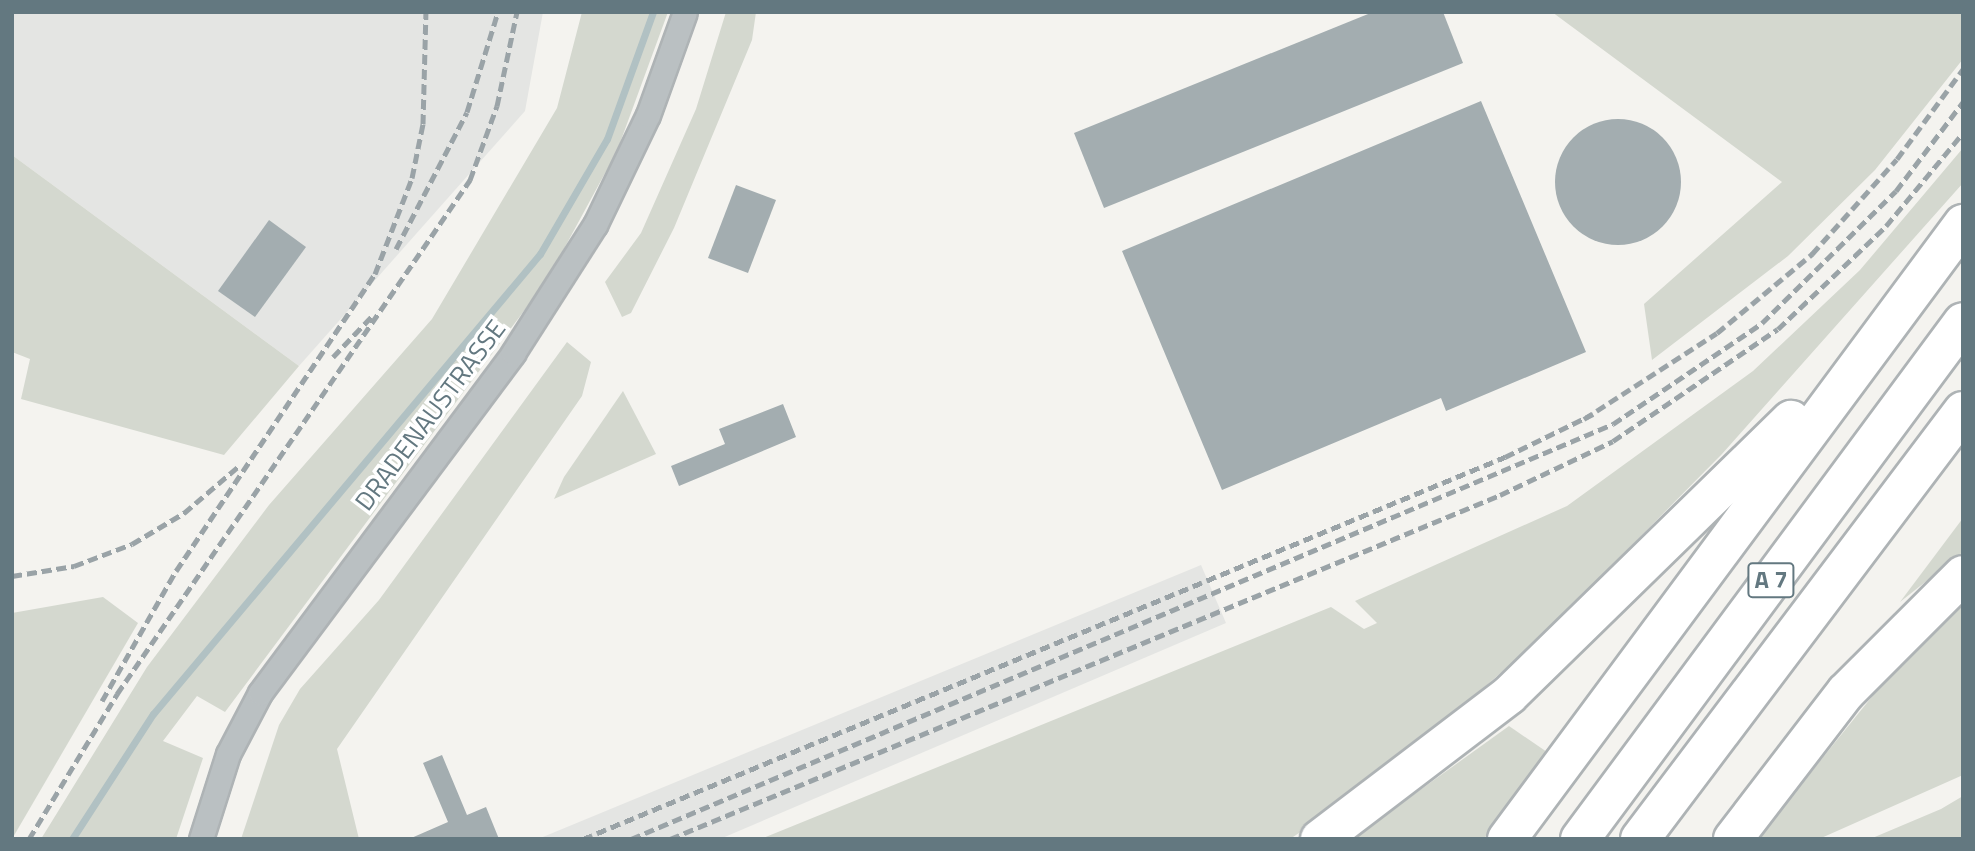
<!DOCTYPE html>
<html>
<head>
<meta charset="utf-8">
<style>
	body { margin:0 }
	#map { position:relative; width:1975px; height:851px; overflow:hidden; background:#f4f3ef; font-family:"Titillium Web",sans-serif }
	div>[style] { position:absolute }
	.built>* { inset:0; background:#e4e5e3 }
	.green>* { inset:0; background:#d4d8cf }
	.stream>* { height:7px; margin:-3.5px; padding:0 3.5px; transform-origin:3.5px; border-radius:3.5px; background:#b1c1c3 }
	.building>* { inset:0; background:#a3adb0 }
	.round { border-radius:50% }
	.roads { filter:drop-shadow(2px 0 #aeb3b5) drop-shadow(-2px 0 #aeb3b5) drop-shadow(0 2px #aeb3b5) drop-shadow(0 -2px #aeb3b5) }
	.street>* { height:23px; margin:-11.5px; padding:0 11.5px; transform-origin:11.5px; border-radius:11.5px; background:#bac0c2 }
	.highway>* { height:38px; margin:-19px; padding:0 19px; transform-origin:19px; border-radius:19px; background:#fff }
	.rail>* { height:5px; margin-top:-2.5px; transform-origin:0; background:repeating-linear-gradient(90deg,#9aa3a7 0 10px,transparent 0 15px) }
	span { translate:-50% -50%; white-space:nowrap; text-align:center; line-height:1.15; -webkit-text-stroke:7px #fff; paint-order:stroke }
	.shield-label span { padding:2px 5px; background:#fff; border:2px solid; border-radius:5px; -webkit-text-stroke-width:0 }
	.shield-label { font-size:24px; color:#637880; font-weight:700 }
	.street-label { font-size:26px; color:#637880 }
	.frame { position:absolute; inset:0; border:14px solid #637880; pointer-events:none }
</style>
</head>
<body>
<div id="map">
	<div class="built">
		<i style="clip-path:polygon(12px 12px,543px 12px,525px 111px,299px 366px,12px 155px)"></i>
		<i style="clip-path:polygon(1201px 565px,1226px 623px,720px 839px,538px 839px)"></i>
	</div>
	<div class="green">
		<i style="clip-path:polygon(582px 12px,668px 12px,617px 151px,547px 280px,225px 712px,197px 696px,163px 741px,203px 758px,176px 839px,41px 839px,147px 667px,269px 505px,432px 319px,557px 108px)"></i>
		<i style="clip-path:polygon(726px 12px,756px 12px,752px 40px,674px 228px,631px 313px,622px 317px,605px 282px,641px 233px,696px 109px)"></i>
		<i style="clip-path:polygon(1552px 12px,1963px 12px,1963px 59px,1875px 170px,1788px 256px,1652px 360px,1644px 304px,1782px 182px)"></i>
		<i style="clip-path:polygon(1963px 148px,1963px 183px,1722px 454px,1535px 643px,1377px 781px,1290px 839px,761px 839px,1331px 607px,1364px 629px,1377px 623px,1355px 601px,1567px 506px,1753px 371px,1860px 270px)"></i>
		<i style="clip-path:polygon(12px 155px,299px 366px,224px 455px,21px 399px,30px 359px,12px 352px)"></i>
		<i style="clip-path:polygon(567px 342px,591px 362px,582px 396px,337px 749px,359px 839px,241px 839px,279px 725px,300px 689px,379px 600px)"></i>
		<i style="clip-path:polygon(623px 391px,656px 454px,554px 499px,564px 477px)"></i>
		<i style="clip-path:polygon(1963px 518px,1963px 552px,1900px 602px)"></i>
		<i style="clip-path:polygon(103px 597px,138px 623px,12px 839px,12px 613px)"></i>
		<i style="clip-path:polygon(1963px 602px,1963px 775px,1819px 839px,1757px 839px,1904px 657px)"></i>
		<i style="clip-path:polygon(1509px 726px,1547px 752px,1484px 839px,1352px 839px)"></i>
		<i style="clip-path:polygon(1963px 796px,1963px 839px,1870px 839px,1941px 809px)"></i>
	</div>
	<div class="stream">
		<i style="left:72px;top:839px;width:149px;rotate:-57.1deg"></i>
		<i style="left:153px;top:714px;width:601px;rotate:-49.93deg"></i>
		<i style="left:540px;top:254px;width:133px;rotate:-59.8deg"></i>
		<i style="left:607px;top:139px;width:135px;rotate:-70.1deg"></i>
	</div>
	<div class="building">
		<i style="clip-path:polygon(1373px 12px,1443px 12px,1463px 63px,1104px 208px,1074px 133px)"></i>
		<i style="clip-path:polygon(1481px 101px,1586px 352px,1446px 411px,1441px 398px,1222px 490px,1122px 251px)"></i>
		<i class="round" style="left:1555px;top:119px;width:126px;height:126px"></i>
		<i style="clip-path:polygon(736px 185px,776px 200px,748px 273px,708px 258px)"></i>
		<i style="clip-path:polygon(269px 220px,306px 247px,255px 317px,218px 291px)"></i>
		<i style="clip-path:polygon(783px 404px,796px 437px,679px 486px,671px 466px,725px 444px,719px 429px)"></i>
		<i style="clip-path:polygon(442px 755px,467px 815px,486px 807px,499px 839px,409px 839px,448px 822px,423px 763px)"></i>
	</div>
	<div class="roads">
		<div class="street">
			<i style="left:201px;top:839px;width:89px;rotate:-72.4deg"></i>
			<i style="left:228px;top:754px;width:69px;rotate:-62.3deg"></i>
			<i style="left:260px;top:693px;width:424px;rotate:-53.3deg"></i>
			<i style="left:513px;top:353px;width:152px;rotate:-57.4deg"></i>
			<i style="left:595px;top:225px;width:122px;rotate:-64.3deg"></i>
			<i style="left:648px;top:115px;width:109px;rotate:-70.2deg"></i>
		</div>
		<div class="highway">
			<i style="left:1320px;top:839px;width:238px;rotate:-37.3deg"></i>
			<i style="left:1509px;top:695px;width:394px;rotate:-44.3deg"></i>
			<i style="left:1507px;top:839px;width:766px;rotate:-53.44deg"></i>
			<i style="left:1580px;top:839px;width:643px;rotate:-53.47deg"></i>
			<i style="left:1640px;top:839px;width:536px;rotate:-52.96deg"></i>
			<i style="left:1733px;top:839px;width:185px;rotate:-52.5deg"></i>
			<i style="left:1846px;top:692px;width:165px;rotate:-45deg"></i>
		</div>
	</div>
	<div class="rail">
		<i style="left:396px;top:249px;width:154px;rotate:-62.6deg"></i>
		<i style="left:467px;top:112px;width:105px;rotate:-72.8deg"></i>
		<i style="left:333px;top:357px;width:57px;rotate:-46.4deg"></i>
		<i style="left:1584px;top:419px;width:158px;rotate:-32.9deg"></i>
		<i style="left:1717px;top:333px;width:124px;rotate:-39.7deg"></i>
		<i style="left:1812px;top:254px;width:127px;rotate:-48.2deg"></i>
		<i style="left:1897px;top:159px;width:112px;rotate:-53.7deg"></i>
		<i style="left:12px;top:576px;width:63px;rotate:-9.2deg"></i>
		<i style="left:74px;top:566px;width:62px;rotate:-20.8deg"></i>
		<i style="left:132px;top:544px;width:61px;rotate:-30.8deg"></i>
		<i style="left:184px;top:513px;width:74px;rotate:-40.6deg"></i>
		<i style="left:102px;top:701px;width:150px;rotate:-60.4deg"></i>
		<i style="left:176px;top:571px;width:358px;rotate:-56.2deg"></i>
		<i style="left:375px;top:274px;width:103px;rotate:-68.9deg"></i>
		<i style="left:412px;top:178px;width:55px;rotate:-78.5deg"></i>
		<i style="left:423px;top:124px;width:112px;rotate:-88.5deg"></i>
		<i style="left:29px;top:839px;width:170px;rotate:-58.7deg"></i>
		<i style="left:117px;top:694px;width:624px;rotate:-55.52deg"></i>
		<i style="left:470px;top:180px;width:79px;rotate:-70deg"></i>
		<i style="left:497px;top:106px;width:96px;rotate:-78deg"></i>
		<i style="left:583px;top:839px;width:998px;rotate:-22.51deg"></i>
		<i style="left:1505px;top:457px;width:98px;rotate:-26deg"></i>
		<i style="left:631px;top:839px;width:1066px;rotate:-22.91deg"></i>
		<i style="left:1613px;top:424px;width:180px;rotate:-34.1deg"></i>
		<i style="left:1762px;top:323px;width:188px;rotate:-44.6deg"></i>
		<i style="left:1896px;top:191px;width:111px;rotate:-53deg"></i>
		<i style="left:670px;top:839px;width:898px;rotate:-22.51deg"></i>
		<i style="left:1500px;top:495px;width:125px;rotate:-25.5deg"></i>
		<i style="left:1613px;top:441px;width:199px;rotate:-34.2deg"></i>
		<i style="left:1778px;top:329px;width:149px;rotate:-43.6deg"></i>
		<i style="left:1886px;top:226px;width:121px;rotate:-50.4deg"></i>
	</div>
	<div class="shield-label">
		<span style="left:1771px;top:580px">A 7</span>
	</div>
	<div class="street-label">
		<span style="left:430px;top:415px;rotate:-53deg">DRADENAUSTRASSE</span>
	</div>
	<div class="frame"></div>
</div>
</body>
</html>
